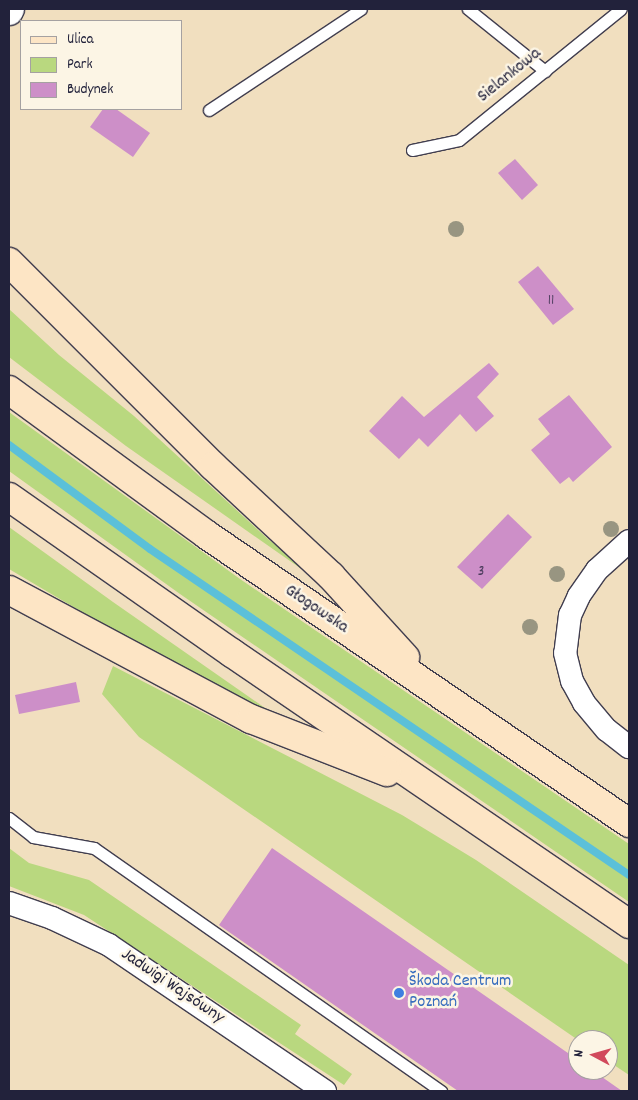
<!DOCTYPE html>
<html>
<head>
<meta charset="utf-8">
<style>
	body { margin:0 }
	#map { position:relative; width:638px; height:1100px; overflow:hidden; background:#f1dfbf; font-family:Dekko,sans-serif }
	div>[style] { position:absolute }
	.green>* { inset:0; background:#b9d87f }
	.stream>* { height:8px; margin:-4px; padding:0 4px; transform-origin:4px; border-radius:4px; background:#5bc0d9 }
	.building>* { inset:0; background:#cd8fc8 }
	.roads { filter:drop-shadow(1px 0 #413e4f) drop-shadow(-1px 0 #413e4f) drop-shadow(0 1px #413e4f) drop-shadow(0 -1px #413e4f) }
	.service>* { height:11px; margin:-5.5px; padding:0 5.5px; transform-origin:5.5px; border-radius:5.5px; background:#fff }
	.minor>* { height:22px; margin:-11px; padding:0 11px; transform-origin:11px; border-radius:11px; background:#fff }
	.tertiary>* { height:28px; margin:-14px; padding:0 14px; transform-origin:14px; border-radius:14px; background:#fff }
	.secondary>* { height:28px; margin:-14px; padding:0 14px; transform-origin:14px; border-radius:14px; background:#fde5c5 }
	.trees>* { width:16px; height:16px; margin:-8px; border-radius:50%; background:#989581 }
	.dots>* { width:14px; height:14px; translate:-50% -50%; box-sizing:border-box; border:2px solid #fcf5e5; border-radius:50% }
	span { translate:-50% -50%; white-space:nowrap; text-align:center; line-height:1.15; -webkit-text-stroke:5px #fcf5e5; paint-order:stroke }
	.number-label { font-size:15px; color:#4d3d5e }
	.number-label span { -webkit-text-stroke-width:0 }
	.street-label { font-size:18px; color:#22223b }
	.shop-label { font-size:18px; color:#366cbe }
	.left { translate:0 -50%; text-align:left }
	.frame { position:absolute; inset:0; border:10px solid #22223b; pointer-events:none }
	.legend { position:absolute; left:20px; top:20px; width:162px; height:90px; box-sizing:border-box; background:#fcf5e5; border:1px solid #a5a1a1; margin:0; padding:6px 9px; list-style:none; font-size:15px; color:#22223b }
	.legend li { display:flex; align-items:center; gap:10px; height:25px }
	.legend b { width:25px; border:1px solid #a5a1a1 }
	.north { position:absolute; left:568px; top:1030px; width:50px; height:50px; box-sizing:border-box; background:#fcf5e5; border:1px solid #a5a1a1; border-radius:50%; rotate:276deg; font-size:14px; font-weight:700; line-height:20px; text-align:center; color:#22223b }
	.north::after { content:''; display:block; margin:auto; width:18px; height:22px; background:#d1495b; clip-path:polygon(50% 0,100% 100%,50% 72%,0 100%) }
</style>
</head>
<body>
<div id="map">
	<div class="green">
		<i style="clip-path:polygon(9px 309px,59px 355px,134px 416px,268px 539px,300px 564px,300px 568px,126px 446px,9px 357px)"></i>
		<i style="clip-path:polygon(9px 412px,240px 579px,629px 844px,629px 902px,180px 594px,9px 471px)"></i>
		<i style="clip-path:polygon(9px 527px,113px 602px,278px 717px,99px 622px,9px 569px)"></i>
		<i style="clip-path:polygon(113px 666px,402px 815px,476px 860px,629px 965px,629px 1075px,608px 1061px,608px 1040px,578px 1040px,139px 737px,102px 694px)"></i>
		<i style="clip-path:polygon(9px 848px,29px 863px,89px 880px,301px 1025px,295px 1034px,352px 1074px,344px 1085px,84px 915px,9px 886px)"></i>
	</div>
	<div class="stream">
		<i style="left:9px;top:445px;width:175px;rotate:36.4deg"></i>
		<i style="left:150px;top:549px;width:579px;rotate:34.24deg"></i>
	</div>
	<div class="building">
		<i style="clip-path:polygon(103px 109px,116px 109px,150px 133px,133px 157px,90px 127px)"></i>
		<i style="clip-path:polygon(515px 159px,538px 185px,522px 200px,498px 173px)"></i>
		<i style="clip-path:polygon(538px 266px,574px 309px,553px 325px,518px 282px)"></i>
		<i style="clip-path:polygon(489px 363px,499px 374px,477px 397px,494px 416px,476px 432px,460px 414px,428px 447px,419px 438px,399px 459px,369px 431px,402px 396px,424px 417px)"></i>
		<i style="clip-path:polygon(569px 395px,612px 447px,573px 482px,569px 477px,560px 484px,531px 450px,550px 434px,538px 419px)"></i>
		<i style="clip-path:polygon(508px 514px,532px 537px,482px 589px,457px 567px)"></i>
		<i style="clip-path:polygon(76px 682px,80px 702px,19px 714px,15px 695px)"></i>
		<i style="clip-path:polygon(272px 848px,578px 1060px,578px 1070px,592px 1070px,622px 1091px,458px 1091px,219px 925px)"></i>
	</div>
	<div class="roads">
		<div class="service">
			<i style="left:468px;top:9px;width:99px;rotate:38.8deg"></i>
			<i style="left:209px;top:110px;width:182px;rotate:-33.6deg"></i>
			<i style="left:412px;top:150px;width:48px;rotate:-12deg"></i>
			<i style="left:459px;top:140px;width:208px;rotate:-39deg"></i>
			<i style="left:9px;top:818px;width:31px;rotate:38deg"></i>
			<i style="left:33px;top:837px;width:62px;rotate:10.2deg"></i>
			<i style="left:94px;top:848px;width:424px;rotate:35deg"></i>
		</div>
		<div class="minor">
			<i style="left:629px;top:541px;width:43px;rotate:137.8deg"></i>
			<i style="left:597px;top:570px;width:32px;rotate:125deg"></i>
			<i style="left:579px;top:596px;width:21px;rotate:115deg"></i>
			<i style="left:570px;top:615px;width:38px;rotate:97deg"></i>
			<i style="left:565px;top:653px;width:29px;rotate:76deg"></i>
			<i style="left:572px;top:681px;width:25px;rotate:61deg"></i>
			<i style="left:584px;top:703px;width:35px;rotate:50deg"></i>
			<i style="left:607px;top:730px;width:28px;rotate:38deg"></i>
			<i style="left:9px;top:903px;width:46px;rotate:19.2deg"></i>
			<i style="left:52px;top:918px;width:63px;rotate:25.3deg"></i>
			<i style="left:109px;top:945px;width:261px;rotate:34.1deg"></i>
		</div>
		<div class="tertiary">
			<i style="left:9px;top:11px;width:2px;rotate:-63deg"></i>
		</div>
		<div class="secondary">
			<i style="left:9px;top:262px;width:288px;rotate:45deg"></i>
			<i style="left:213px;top:466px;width:161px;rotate:43deg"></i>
			<i style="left:331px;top:576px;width:110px;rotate:47.6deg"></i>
			<i style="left:9px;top:390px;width:245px;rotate:36.2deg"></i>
			<i style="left:207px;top:535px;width:511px;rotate:34.31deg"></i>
			<i style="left:9px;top:497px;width:272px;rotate:35deg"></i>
			<i style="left:232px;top:653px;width:481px;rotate:34.3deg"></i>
			<i style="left:9px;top:590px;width:274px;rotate:28.1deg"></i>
			<i style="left:251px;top:719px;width:146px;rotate:21.3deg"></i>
		</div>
	</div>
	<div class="trees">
		<i style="left:456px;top:229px"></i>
		<i style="left:611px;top:529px"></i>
		<i style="left:557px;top:574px"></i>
		<i style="left:530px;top:627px"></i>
	</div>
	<div class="dots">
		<i style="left:399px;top:993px;background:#3f7fe0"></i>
	</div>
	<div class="number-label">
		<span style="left:551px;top:302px">11</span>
		<span style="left:481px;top:573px">3</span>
	</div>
	<div class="street-label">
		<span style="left:510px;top:76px;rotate:-39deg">Sielankowa</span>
		<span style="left:316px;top:610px;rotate:34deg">Głogowska</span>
		<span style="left:172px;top:987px;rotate:34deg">Jadwigi Wajsówny</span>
	</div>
	<div class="shop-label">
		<span class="left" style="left:409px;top:993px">Škoda Centrum<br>Poznań</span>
	</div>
	<div class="frame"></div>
	<ul class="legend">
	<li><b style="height:6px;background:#fde5c5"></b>Ulica</li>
	<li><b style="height:14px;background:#b9d87f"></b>Park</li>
	<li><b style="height:14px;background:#cd8fc8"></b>Budynek</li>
	</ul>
	<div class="north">N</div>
</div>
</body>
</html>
